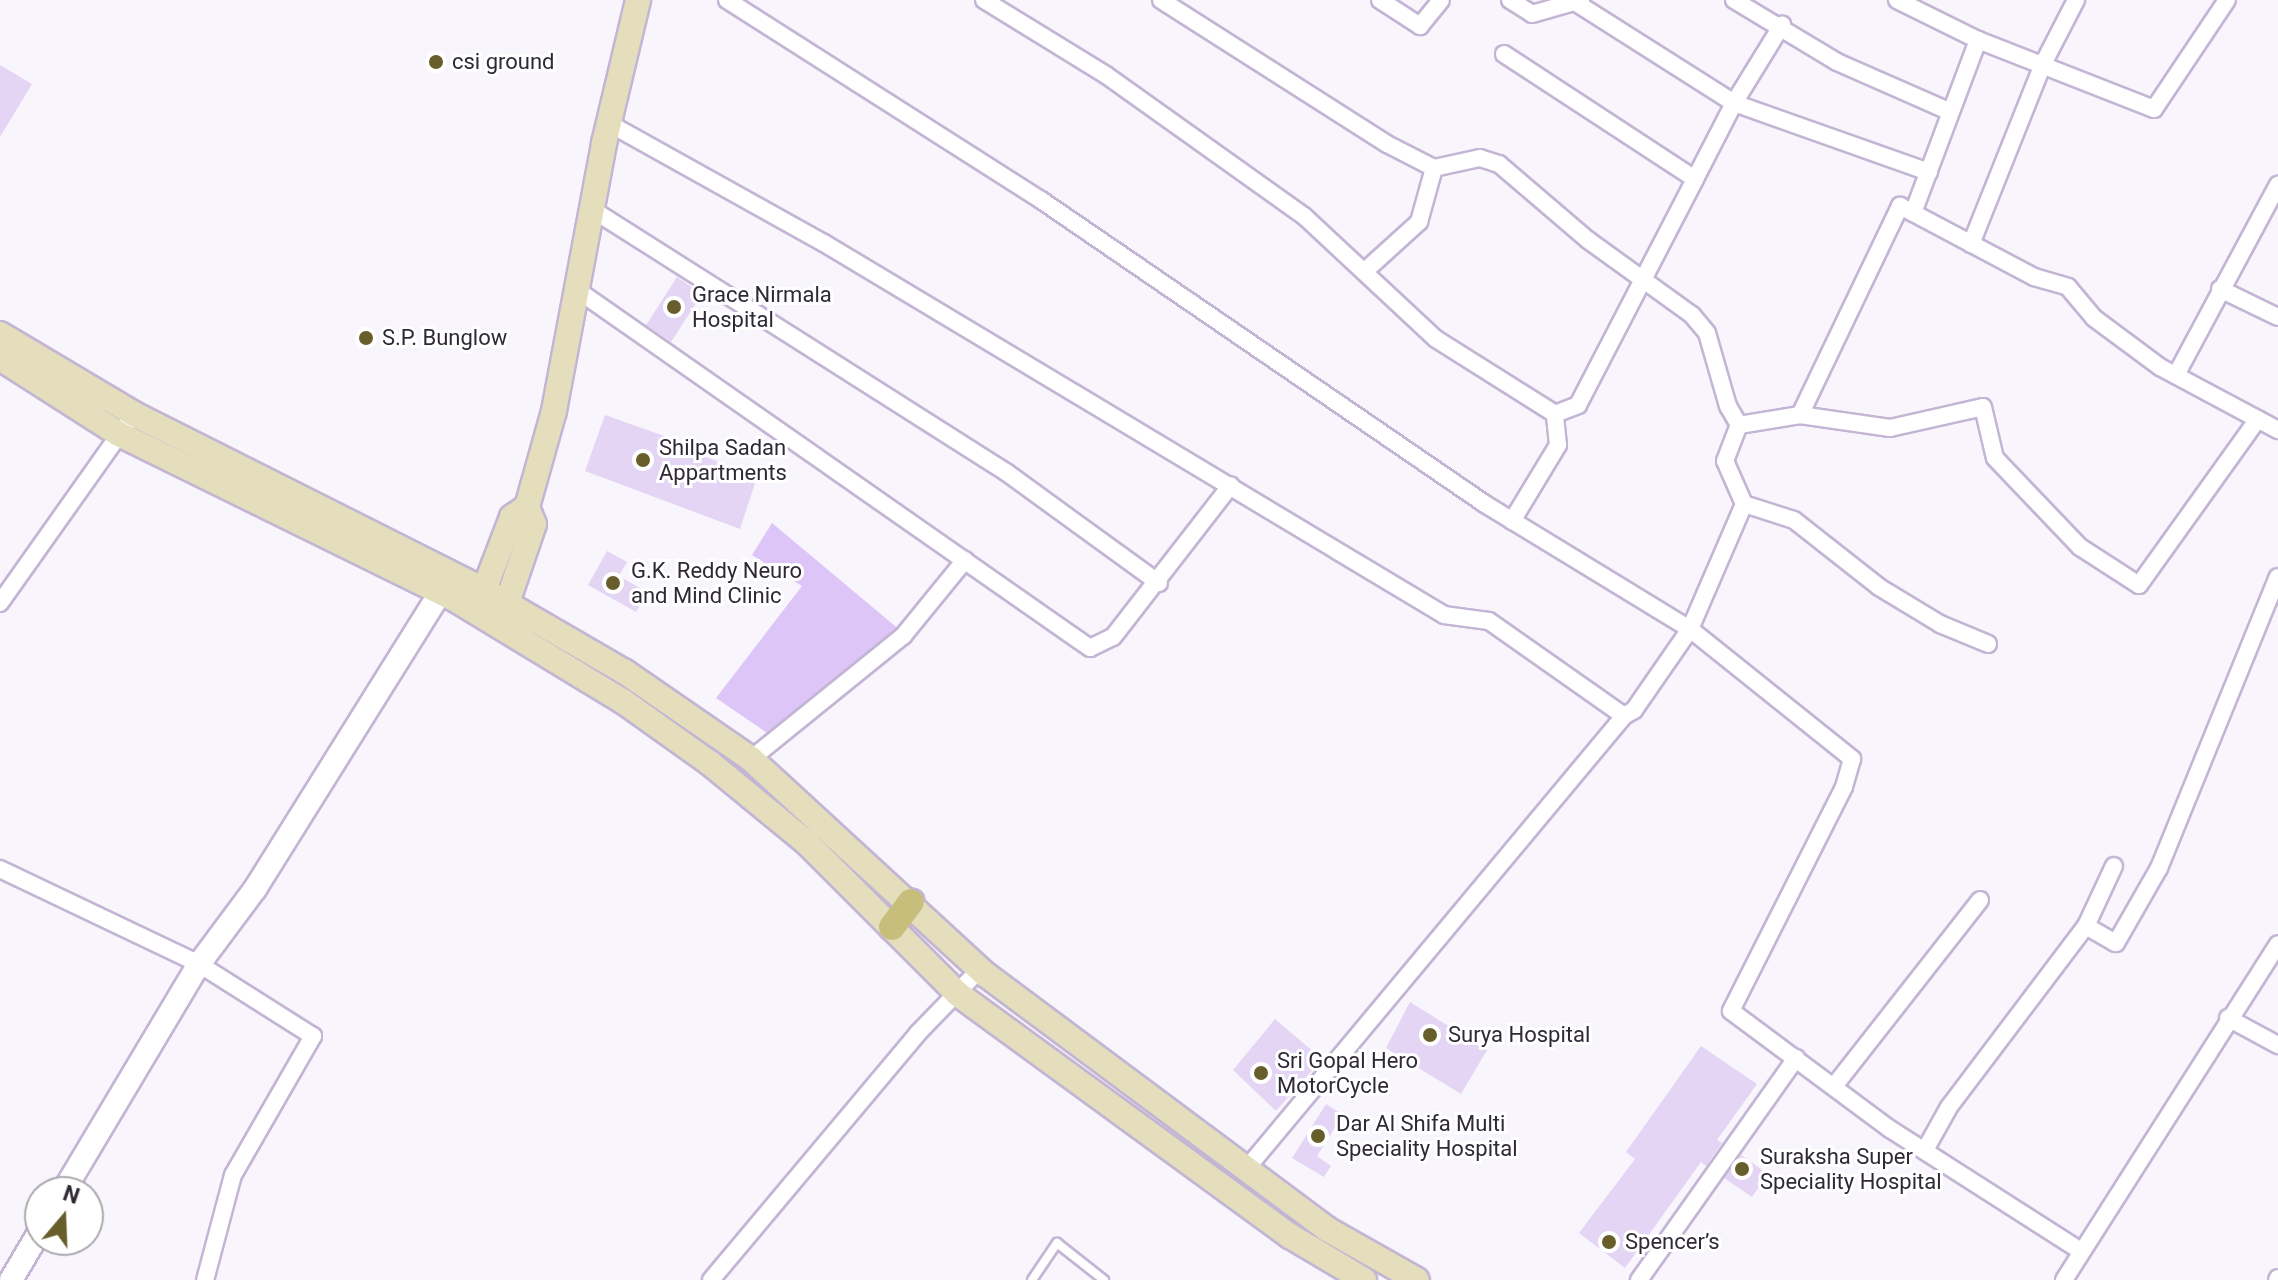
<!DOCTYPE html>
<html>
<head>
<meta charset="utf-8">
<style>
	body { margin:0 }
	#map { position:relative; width:2278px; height:1280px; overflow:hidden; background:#f8f5fc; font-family:Roboto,sans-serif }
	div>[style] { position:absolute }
	.green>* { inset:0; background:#dec5f8 }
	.building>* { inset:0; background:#e4d5f5 }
	.roads { filter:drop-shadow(2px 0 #c3b5d4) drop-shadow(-2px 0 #c3b5d4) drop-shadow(0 2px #c3b5d4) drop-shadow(0 -2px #c3b5d4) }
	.service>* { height:8px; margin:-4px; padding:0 4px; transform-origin:4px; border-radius:4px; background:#fff }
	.minor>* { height:16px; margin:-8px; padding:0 8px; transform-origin:8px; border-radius:8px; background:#fff }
	.tertiary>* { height:22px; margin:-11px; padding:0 11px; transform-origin:11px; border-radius:11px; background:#fff }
	.secondary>* { height:24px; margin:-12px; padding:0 12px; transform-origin:12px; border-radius:12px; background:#e4debd }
	.primary>* { height:26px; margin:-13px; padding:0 13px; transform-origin:13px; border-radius:13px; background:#c8be7c }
	.dots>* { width:22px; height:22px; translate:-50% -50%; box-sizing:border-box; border:4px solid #fff; border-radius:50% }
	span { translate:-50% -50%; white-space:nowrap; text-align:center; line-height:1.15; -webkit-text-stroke:6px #fff; paint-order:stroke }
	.poi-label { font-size:22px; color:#2f2935 }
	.left { translate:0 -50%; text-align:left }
	.north { position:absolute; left:24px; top:1176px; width:80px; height:80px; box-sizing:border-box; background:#fff; border:2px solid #aca9ae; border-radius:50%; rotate:19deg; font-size:22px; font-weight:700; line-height:32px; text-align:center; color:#2f2935 }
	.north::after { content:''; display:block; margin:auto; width:28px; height:36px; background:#675e2b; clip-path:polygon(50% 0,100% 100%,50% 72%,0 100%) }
</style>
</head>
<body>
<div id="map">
	<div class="green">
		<i style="clip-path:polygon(772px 523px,901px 631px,776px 739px,716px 698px,802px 586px,752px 555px)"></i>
	</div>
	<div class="building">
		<i style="clip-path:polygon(0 65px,32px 84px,0 137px)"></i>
		<i style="clip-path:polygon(677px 277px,702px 294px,671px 342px,646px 325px)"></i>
		<i style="clip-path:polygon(605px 415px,701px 449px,699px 454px,724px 464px,721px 472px,755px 483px,740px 529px,585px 471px)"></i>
		<i style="clip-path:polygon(607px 551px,627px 562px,619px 576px,647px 592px,636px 612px,588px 585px)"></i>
		<i style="clip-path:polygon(1410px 1002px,1487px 1050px,1461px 1094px,1386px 1048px)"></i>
		<i style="clip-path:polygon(1275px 1019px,1322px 1059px,1276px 1111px,1233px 1070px)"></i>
		<i style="clip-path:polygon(1701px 1046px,1757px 1084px,1717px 1140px,1722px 1143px,1706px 1166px,1701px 1162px,1625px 1268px,1579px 1233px,1635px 1159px,1626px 1152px)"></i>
		<i style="clip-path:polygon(1326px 1104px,1343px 1115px,1317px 1156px,1331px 1166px,1324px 1177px,1292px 1158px)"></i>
		<i style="clip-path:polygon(1741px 1155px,1768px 1174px,1752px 1197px,1724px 1178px)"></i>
	</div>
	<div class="roads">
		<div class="service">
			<i style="left:1032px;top:1280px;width:45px;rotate:-56deg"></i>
			<i style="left:1057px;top:1243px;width:60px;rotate:38.2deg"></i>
		</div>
		<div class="minor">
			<i style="left:727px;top:0;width:372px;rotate:32.5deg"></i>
			<i style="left:1041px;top:200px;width:538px;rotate:34.4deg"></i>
			<i style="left:1485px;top:504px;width:240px;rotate:31.4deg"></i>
			<i style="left:1690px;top:629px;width:208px;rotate:38.7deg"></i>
			<i style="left:1852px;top:759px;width:29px;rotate:106deg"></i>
			<i style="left:1844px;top:787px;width:251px;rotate:116.8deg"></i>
			<i style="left:1731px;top:1011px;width:198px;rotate:36.6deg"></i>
			<i style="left:1890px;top:1129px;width:227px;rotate:32.6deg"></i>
			<i style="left:984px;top:0;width:143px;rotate:31.6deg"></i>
			<i style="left:1106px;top:75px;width:243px;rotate:35.5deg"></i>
			<i style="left:1304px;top:216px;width:180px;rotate:43deg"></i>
			<i style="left:1436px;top:339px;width:141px;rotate:32.2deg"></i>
			<i style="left:1161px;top:0;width:268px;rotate:32.5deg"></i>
			<i style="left:1387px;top:144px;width:53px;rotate:27.1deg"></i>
			<i style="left:1380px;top:0;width:48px;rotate:33deg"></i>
			<i style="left:1420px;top:26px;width:33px;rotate:-51deg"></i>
			<i style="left:1510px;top:0;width:26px;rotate:32deg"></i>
			<i style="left:1532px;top:14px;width:51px;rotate:-15.9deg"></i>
			<i style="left:1734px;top:0;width:120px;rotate:31deg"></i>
			<i style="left:1837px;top:62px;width:124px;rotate:23.7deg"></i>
			<i style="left:1897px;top:0;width:90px;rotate:26.3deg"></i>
			<i style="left:1978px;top:40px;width:189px;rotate:21.4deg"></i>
			<i style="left:2154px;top:109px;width:131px;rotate:-56.2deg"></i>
			<i style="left:1578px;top:4px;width:185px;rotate:32.4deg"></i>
			<i style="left:1734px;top:103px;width:92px;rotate:-58.4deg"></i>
			<i style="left:1504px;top:54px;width:228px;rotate:33.2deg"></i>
			<i style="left:1695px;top:179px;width:85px;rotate:-62.8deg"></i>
			<i style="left:1734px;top:103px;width:207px;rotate:19.5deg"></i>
			<i style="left:608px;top:123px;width:247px;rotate:29.1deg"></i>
			<i style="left:824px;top:243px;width:723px;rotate:30.96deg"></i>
			<i style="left:1444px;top:615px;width:45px;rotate:7.6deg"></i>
			<i style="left:1489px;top:621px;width:165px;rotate:35.1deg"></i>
			<i style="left:1624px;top:716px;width:589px;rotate:129.83deg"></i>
			<i style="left:593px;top:210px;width:489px;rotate:32.4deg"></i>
			<i style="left:1006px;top:472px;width:189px;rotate:36deg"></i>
			<i style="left:1913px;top:213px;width:185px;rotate:-69.4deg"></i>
			<i style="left:1971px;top:244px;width:194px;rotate:-68.2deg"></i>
			<i style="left:2043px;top:64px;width:72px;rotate:-62.7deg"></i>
			<i style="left:1366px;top:270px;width:72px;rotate:-42.2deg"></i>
			<i style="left:1419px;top:222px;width:56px;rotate:-74.5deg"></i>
			<i style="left:1434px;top:168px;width:47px;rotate:-12.3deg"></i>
			<i style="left:1480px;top:158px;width:20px;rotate:18deg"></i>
			<i style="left:1499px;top:164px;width:117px;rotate:40.5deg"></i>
			<i style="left:1588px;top:240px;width:128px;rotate:35.8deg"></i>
			<i style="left:1692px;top:315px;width:23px;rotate:50deg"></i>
			<i style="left:1707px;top:333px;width:76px;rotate:74deg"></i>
			<i style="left:1728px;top:406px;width:22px;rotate:60deg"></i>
			<i style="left:2220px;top:289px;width:64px;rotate:25.8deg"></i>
			<i style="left:580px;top:292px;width:622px;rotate:34.92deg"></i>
			<i style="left:1090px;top:648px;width:25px;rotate:-26deg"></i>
			<i style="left:1113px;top:637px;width:192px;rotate:-52.2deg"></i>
			<i style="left:2176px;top:375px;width:216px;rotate:-61.8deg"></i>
			<i style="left:1800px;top:415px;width:232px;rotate:-64.4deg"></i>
			<i style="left:1900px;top:206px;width:152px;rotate:27.9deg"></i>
			<i style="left:2034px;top:277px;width:35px;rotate:16deg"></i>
			<i style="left:2068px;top:287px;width:40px;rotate:50deg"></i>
			<i style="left:2094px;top:318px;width:82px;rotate:36.6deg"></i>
			<i style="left:2160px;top:367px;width:134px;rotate:28.1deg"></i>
			<i style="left:1739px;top:425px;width:62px;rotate:-9.3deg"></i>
			<i style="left:1800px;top:415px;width:91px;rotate:8.2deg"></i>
			<i style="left:1890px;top:428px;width:95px;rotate:-12.7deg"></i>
			<i style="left:1983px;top:407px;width:52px;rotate:76.8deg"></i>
			<i style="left:1995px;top:458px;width:123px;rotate:46.3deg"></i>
			<i style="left:2080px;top:547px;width:70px;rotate:32.8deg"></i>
			<i style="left:2139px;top:585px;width:204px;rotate:-54.4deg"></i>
			<i style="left:1744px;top:504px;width:52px;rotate:17.7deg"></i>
			<i style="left:1794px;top:520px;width:108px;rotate:38.2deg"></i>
			<i style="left:1879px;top:587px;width:71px;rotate:31.2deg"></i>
			<i style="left:1940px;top:624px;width:52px;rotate:22.6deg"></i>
			<i style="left:1512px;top:521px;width:89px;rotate:-58.8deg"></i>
			<i style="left:1558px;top:445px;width:31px;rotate:-96deg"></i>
			<i style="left:1555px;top:414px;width:25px;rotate:-21deg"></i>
			<i style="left:1578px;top:405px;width:254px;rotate:-62.6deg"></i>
			<i style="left:0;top:603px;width:232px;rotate:-54.7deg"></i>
			<i style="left:1624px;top:716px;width:12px;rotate:-31deg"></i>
			<i style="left:1634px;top:710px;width:98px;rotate:-55.3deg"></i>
			<i style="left:1690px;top:629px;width:136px;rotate:-66.6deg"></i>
			<i style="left:1744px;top:504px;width:47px;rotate:-113.8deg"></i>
			<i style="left:1725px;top:461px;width:39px;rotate:-69deg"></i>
			<i style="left:751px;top:759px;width:196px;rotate:-39deg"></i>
			<i style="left:903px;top:636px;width:98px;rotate:-50.8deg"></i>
			<i style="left:0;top:869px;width:221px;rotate:25.5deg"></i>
			<i style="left:199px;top:964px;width:135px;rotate:32.3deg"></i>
			<i style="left:313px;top:1036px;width:160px;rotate:119.9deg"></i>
			<i style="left:233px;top:1175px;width:109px;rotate:104.9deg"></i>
			<i style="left:2086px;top:926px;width:66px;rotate:-65deg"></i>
			<i style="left:2228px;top:1018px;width:57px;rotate:28.4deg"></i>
			<i style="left:1835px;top:1085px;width:235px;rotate:-51.9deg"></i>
			<i style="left:1925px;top:1150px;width:49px;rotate:-60.8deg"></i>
			<i style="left:1949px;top:1107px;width:227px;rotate:-52.9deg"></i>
			<i style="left:2086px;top:926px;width:34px;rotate:30deg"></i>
			<i style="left:2116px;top:943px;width:86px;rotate:-60.2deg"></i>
			<i style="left:2159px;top:868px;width:314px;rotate:-67.8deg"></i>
			<i style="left:711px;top:1280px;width:322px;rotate:-50deg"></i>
			<i style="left:918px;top:1033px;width:89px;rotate:-45.9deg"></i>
			<i style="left:1639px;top:1280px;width:272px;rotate:-54.7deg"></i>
			<i style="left:2064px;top:1280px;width:398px;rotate:-57.5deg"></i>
			<i style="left:2277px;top:1280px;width:2px;rotate:-63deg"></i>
		</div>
		<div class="tertiary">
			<i style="left:63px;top:1192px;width:265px;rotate:-59.2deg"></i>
			<i style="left:199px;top:964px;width:94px;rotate:-53.3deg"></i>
			<i style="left:255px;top:889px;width:368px;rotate:-58deg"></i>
			<i style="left:11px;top:1280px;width:57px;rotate:-59.4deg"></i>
		</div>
		<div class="secondary">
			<i style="left:0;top:334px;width:156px;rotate:30.8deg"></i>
			<i style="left:134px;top:414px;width:387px;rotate:26.7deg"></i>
			<i style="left:480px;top:588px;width:168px;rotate:30.1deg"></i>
			<i style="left:625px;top:672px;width:153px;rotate:34.6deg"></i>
			<i style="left:751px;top:759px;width:318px;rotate:42.6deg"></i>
			<i style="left:985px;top:974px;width:427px;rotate:36.7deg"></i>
			<i style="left:1327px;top:1229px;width:103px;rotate:29.5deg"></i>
			<i style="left:0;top:358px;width:141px;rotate:32.6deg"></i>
			<i style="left:119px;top:434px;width:376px;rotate:26.2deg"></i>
			<i style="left:456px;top:600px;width:197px;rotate:31.3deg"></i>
			<i style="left:624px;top:702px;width:107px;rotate:35.5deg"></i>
			<i style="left:711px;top:764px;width:123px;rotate:39.4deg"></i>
			<i style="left:806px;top:842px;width:215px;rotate:45deg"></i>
			<i style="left:958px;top:994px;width:411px;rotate:36.1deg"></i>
			<i style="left:1290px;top:1236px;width:86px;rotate:30.7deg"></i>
			<i style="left:527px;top:507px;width:100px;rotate:-74.3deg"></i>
			<i style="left:554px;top:411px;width:273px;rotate:-79.4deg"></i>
			<i style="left:604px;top:143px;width:147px;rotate:-76.6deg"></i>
			<i style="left:484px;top:590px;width:78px;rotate:-69deg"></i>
			<i style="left:512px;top:517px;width:18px;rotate:-34deg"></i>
			<i style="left:527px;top:507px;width:18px;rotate:68deg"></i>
			<i style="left:534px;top:524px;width:83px;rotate:108.9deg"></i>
		</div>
		<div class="primary">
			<i style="left:892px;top:927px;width:31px;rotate:-53deg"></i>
		</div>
	</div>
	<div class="dots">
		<i style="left:436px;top:62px;background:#675e2b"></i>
		<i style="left:674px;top:307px;background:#675e2b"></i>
		<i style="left:366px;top:338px;background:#675e2b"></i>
		<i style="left:643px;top:460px;background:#675e2b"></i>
		<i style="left:613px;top:583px;background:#675e2b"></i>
		<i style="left:1430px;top:1035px;background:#675e2b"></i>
		<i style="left:1261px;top:1073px;background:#675e2b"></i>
		<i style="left:1318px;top:1136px;background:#675e2b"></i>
		<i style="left:1742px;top:1169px;background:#675e2b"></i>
		<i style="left:1609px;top:1242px;background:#675e2b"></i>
	</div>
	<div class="poi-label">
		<span class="left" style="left:452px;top:62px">csi ground</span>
		<span class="left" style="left:692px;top:307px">Grace Nirmala<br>Hospital</span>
		<span class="left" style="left:382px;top:338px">S.P. Bunglow</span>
		<span class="left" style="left:659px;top:460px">Shilpa Sadan<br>Appartments</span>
		<span class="left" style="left:631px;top:583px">G.K. Reddy Neuro<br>and Mind Clinic</span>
		<span class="left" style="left:1448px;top:1035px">Surya Hospital</span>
		<span class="left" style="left:1277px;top:1073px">Sri Gopal Hero<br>MotorCycle</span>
		<span class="left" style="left:1336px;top:1136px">Dar Al Shifa Multi<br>Speciality Hospital</span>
		<span class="left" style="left:1760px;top:1169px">Suraksha Super<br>Speciality Hospital</span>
		<span class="left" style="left:1625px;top:1242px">Spencer’s</span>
	</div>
	<div class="north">N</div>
</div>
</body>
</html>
